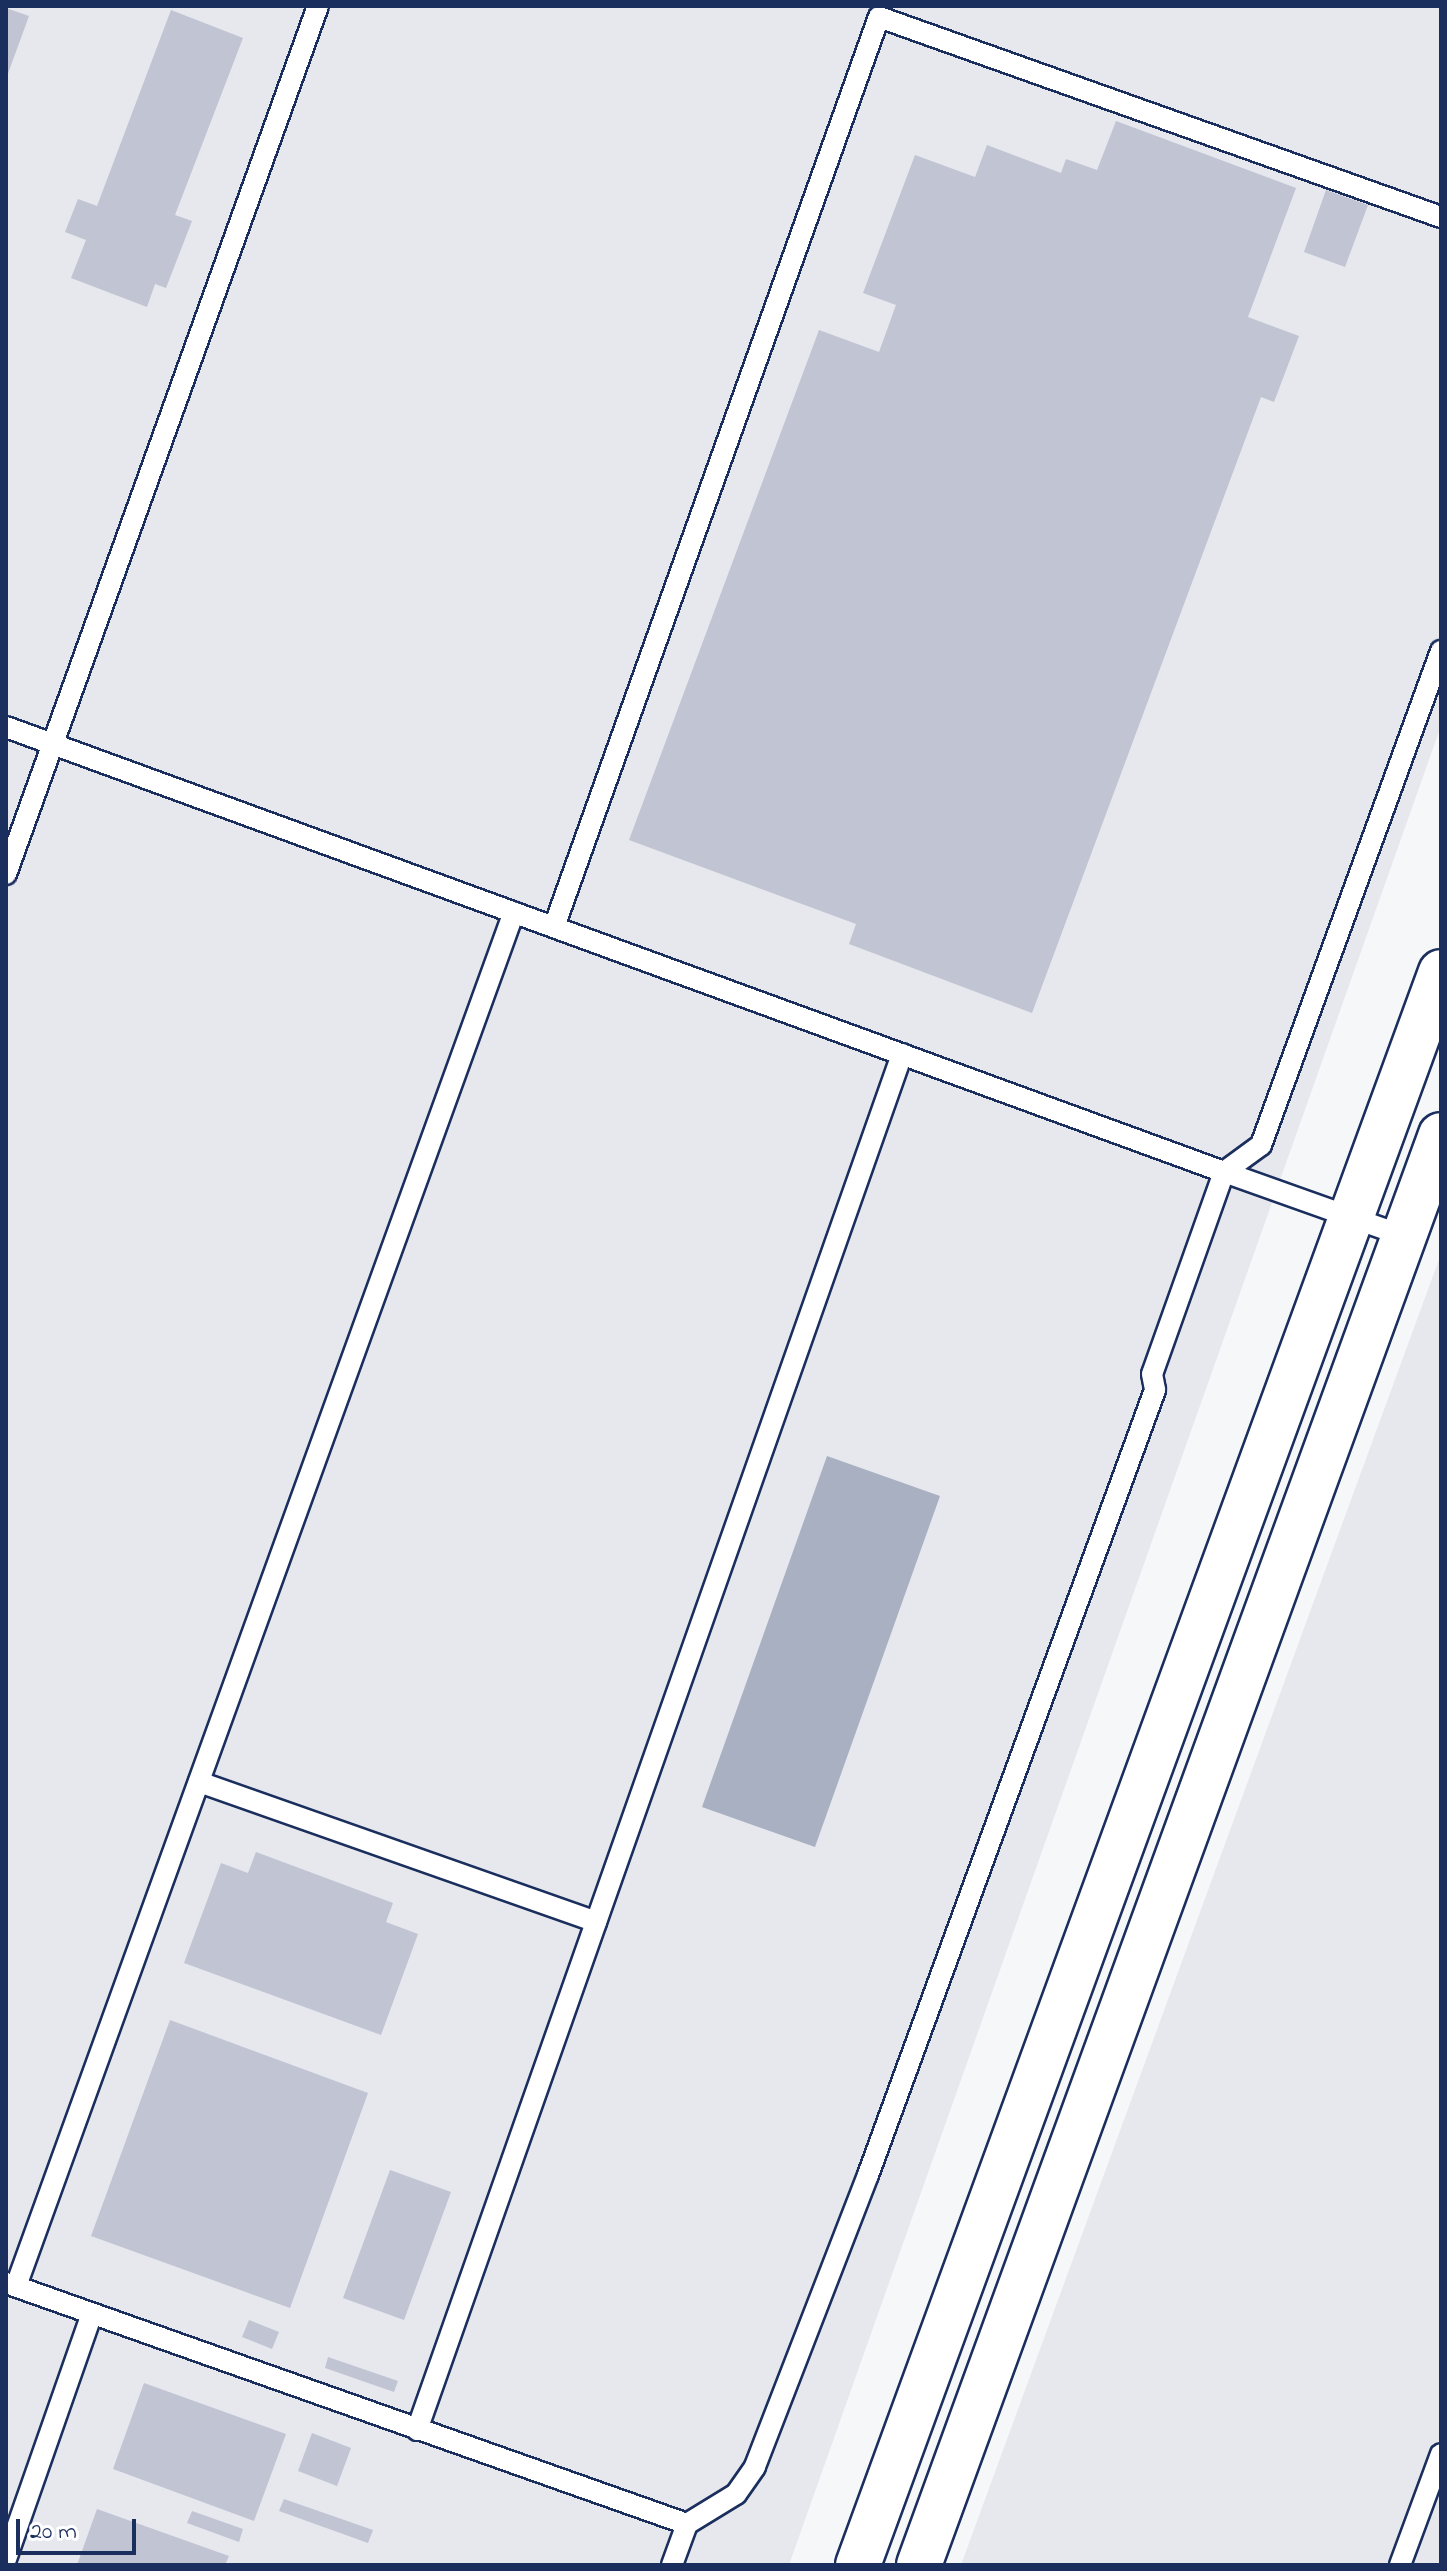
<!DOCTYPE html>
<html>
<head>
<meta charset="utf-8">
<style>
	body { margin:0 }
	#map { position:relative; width:1447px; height:2571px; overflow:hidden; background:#f6f7f9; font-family:"Indie Flower",sans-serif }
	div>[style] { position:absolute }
	.built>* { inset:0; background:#e6e8ee }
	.water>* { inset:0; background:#a9b0c1 }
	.building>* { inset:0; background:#c0c4d3 }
	.roads { filter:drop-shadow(2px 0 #1b2f5e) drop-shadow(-2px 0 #1b2f5e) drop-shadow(0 2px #1b2f5e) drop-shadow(0 -2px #1b2f5e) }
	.service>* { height:20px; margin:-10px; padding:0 10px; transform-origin:10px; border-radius:10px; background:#fff }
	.tertiary>* { height:44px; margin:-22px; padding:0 22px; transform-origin:22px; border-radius:22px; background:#fff }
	span { translate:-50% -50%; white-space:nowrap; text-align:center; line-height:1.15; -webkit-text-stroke:6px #fff; paint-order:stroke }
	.frame { position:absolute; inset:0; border:8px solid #1b2f5e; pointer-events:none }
	.scale { position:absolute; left:16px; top:2519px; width:120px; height:36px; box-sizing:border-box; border:4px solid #1b2f5e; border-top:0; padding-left:10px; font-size:24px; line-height:28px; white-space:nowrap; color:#1b2f5e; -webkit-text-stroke:6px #fff; paint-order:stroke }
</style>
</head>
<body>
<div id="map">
	<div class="built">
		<i style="clip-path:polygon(6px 6px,1441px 6px,1441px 726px,789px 2565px,6px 2565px)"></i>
		<i style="clip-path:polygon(1441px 1254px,1441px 2565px,961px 2565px)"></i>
	</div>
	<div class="water">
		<i style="clip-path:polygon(827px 1456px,940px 1496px,815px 1847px,702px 1807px)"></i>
	</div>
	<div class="building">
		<i style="clip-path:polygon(6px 8px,29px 16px,6px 79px)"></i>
		<i style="clip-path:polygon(171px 10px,243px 38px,175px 215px,192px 221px,166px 288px,155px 284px,147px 307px,71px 278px,86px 240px,65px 232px,78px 199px,97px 206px)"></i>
		<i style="clip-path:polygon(1116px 121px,1296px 188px,1248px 317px,1299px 336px,1274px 402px,1261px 397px,1032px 1013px,849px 944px,856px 924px,629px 840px,819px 330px,879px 352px,896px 305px,863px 293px,915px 155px,975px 177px,987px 145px,1061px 173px,1066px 159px,1097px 170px)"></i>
		<i style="clip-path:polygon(1326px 190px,1368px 205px,1345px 267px,1304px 252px)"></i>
		<i style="clip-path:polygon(256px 1852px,393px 1903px,386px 1922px,418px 1934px,381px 2035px,184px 1963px,221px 1863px,248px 1873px)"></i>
		<i style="clip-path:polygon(170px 2020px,368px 2093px,290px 2308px,91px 2236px)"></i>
		<i style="clip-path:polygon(390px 2170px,451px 2192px,404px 2320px,343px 2298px)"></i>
		<i style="clip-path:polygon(249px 2320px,279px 2332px,272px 2349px,242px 2337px)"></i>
		<i style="clip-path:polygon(328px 2357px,398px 2381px,394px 2392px,325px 2368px)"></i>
		<i style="clip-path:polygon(144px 2383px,286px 2434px,254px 2521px,113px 2469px)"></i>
		<i style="clip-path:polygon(312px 2433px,351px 2448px,337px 2486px,298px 2471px)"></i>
		<i style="clip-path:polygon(284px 2499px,373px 2530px,368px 2543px,279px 2511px)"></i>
		<i style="clip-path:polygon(97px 2509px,229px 2556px,225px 2565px,77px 2565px)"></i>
		<i style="clip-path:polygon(192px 2511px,243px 2529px,239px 2542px,187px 2523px)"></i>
	</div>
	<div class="roads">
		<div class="service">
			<i style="left:6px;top:727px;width:1297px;rotate:20.07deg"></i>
			<i style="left:1224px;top:1172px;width:214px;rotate:109.6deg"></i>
			<i style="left:1152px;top:1374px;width:16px;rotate:79deg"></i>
			<i style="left:1155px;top:1390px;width:836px;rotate:110.08deg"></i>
			<i style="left:868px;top:2175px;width:313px;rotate:111.2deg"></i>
			<i style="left:755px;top:2467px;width:33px;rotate:125deg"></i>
			<i style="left:736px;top:2494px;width:57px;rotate:148.5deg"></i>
			<i style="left:687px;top:2524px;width:44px;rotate:110.1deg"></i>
			<i style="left:6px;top:874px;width:922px;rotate:-70.23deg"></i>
			<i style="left:554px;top:927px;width:966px;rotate:-70.35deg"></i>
			<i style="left:879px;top:17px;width:597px;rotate:19.59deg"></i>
			<i style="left:1224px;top:1172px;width:46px;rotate:-36.1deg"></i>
			<i style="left:1261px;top:1145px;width:526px;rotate:-69.98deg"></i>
			<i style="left:1224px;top:1172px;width:191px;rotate:19.6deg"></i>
			<i style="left:199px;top:1782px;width:421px;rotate:19.4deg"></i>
			<i style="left:6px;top:2283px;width:722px;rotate:19.49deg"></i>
			<i style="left:16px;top:2286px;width:1461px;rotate:-70.08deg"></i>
			<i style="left:417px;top:2430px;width:1459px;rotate:-70.58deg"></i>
			<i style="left:6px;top:2559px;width:257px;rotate:-70.7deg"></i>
			<i style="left:1400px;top:2565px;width:118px;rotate:-69.7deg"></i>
		</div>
		<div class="tertiary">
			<i style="left:858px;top:2565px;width:1696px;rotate:-69.9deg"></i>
			<i style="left:919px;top:2565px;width:1522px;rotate:-69.95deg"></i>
		</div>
	</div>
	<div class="frame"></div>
	<div class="scale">20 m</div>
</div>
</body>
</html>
